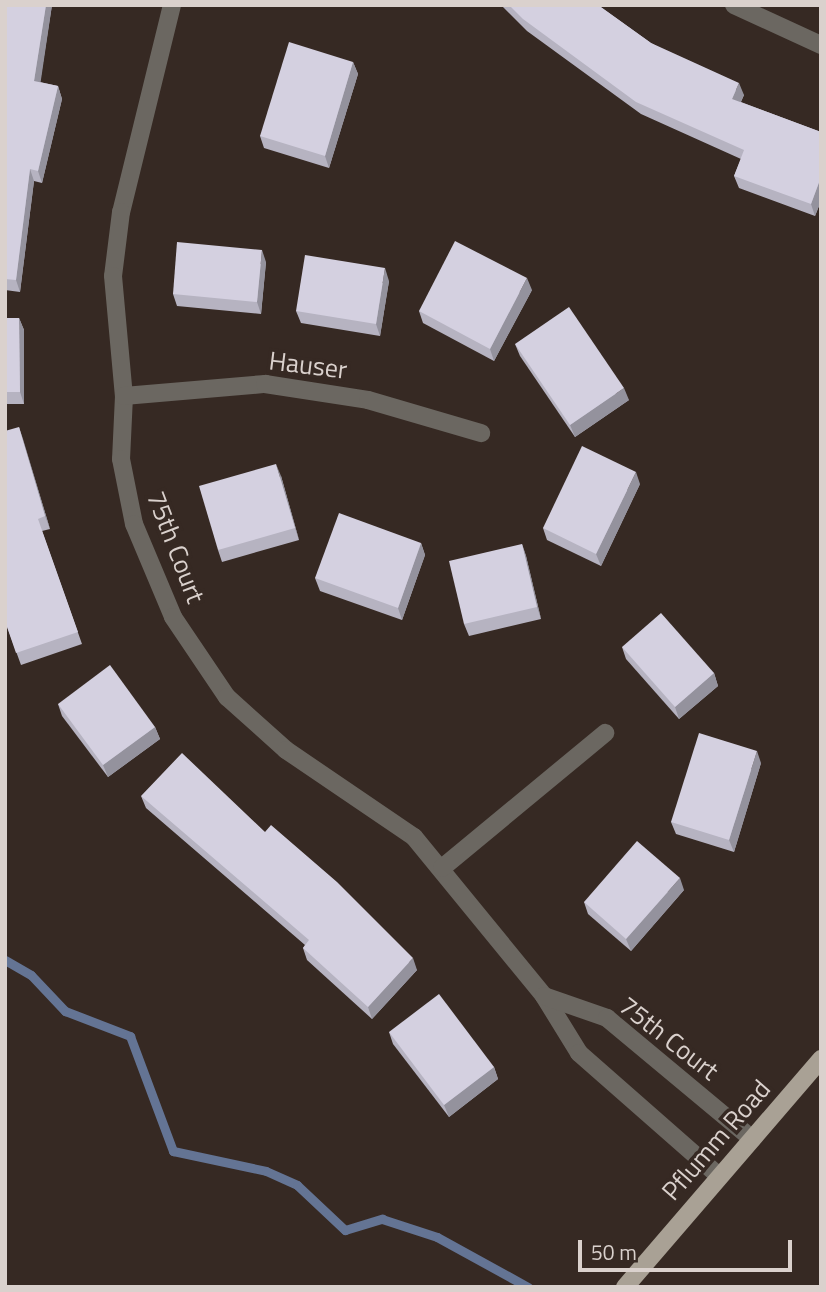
<!DOCTYPE html>
<html>
<head>
<meta charset="utf-8">
<style>
	body { margin:0 }
	#map { position:relative; width:826px; height:1292px; overflow:hidden; background:#362923; font-family:"Titillium Web",sans-serif }
	div>[style] { position:absolute }
	.stream>* { height:9px; margin:-4.5px; padding:0 4.5px; transform-origin:4.5px; border-radius:4.5px; background:#647494 }
	.minor>* { height:18px; margin:-9px; padding:0 9px; transform-origin:9px; border-radius:9px; background:#6b6761 }
	.major>* { height:18px; margin:-9px; padding:0 9px; transform-origin:9px; border-radius:9px; background:#a9a195 }
	.wall>* { inset:0; background:#b6b3c1 }
	.shaded-wall>* { inset:0; background:#94929d }
	.building>* { inset:0; background:#d4d0e0 }
	span { translate:-50% -50%; white-space:nowrap; text-align:center; line-height:1.15; -webkit-text-stroke:7px #362923; paint-order:stroke }
	.street-label { font-size:26px; color:#dad1cd }
	.frame { position:absolute; inset:0; border:7px solid #dad1cd; pointer-events:none }
	.scale { position:absolute; left:578px; top:1240px; width:214px; height:32px; box-sizing:border-box; border:4px solid #dad1cd; border-top:0; padding-left:9px; font-size:21px; line-height:24px; white-space:nowrap; color:#dad1cd; -webkit-text-stroke:5px #362923; paint-order:stroke }
</style>
</head>
<body>
<div id="map">
	<div class="stream">
		<i style="left:5px;top:960px;width:30px;rotate:30deg"></i>
		<i style="left:31px;top:975px;width:50px;rotate:46.6deg"></i>
		<i style="left:65px;top:1011px;width:70px;rotate:21deg"></i>
		<i style="left:130px;top:1036px;width:123px;rotate:69.5deg"></i>
		<i style="left:173px;top:1151px;width:95px;rotate:12.1deg"></i>
		<i style="left:266px;top:1171px;width:34px;rotate:24deg"></i>
		<i style="left:297px;top:1185px;width:66px;rotate:43.2deg"></i>
		<i style="left:345px;top:1230px;width:39px;rotate:-17deg"></i>
		<i style="left:382px;top:1219px;width:58px;rotate:18.1deg"></i>
		<i style="left:437px;top:1237px;width:104px;rotate:28.8deg"></i>
	</div>
	<div class="minor">
		<i style="left:172px;top:5px;width:213px;rotate:103.8deg"></i>
		<i style="left:121px;top:212px;width:64px;rotate:97.1deg"></i>
		<i style="left:113px;top:276px;width:121px;rotate:84.8deg"></i>
		<i style="left:124px;top:396px;width:63px;rotate:92.7deg"></i>
		<i style="left:121px;top:459px;width:66px;rotate:78.7deg"></i>
		<i style="left:134px;top:524px;width:101px;rotate:67.2deg"></i>
		<i style="left:173px;top:617px;width:97px;rotate:56deg"></i>
		<i style="left:227px;top:697px;width:79px;rotate:41.9deg"></i>
		<i style="left:286px;top:750px;width:155px;rotate:34.2deg"></i>
		<i style="left:414px;top:837px;width:205px;rotate:50.7deg"></i>
		<i style="left:544px;top:996px;width:67px;rotate:58.4deg"></i>
		<i style="left:579px;top:1053px;width:186px;rotate:41.3deg"></i>
		<i style="left:734px;top:5px;width:96px;rotate:24.7deg"></i>
		<i style="left:124px;top:396px;width:142px;rotate:-4.9deg"></i>
		<i style="left:265px;top:384px;width:104px;rotate:8.8deg"></i>
		<i style="left:368px;top:400px;width:118px;rotate:16.3deg"></i>
		<i style="left:442px;top:868px;width:212px;rotate:-39.6deg"></i>
		<i style="left:544px;top:996px;width:67px;rotate:19.2deg"></i>
		<i style="left:607px;top:1018px;width:189px;rotate:39.8deg"></i>
	</div>
	<div class="major">
		<i style="left:625px;top:1287px;width:301px;rotate:-49.3deg"></i>
	</div>
	<div class="wall">
		<i style="clip-path:polygon(5px 5px,52px 5px,40px 82px,58px 86px,62px 99px,42px 183px,34px 181px,20px 292px,5px 290px)"></i>
		<i style="clip-path:polygon(501px 5px,598px 5px,651px 43px,744px 95px,741px 102px,821px 132px,821px 201px,815px 216px,739px 188px,734px 176px,741px 159px,641px 114px,527px 31px)"></i>
		<i style="clip-path:polygon(353px 62px,358px 74px,329px 168px,264px 148px,260px 136px)"></i>
		<i style="clip-path:polygon(266px 262px,261px 314px,177px 306px,173px 294px)"></i>
		<i style="clip-path:polygon(389px 281px,380px 336px,301px 323px,296px 311px)"></i>
		<i style="clip-path:polygon(532px 290px,494px 361px,423px 323px,419px 311px)"></i>
		<i style="clip-path:polygon(5px 318px,19px 318px,24px 330px,24px 404px,5px 404px)"></i>
		<i style="clip-path:polygon(515px 344px,629px 400px,575px 437px,520px 356px)"></i>
		<i style="clip-path:polygon(19px 427px,50px 529px,42px 531px,82px 644px,21px 665px,5px 621px)"></i>
		<i style="clip-path:polygon(281px 476px,299px 540px,222px 562px,218px 550px)"></i>
		<i style="clip-path:polygon(640px 484px,601px 566px,547px 540px,543px 528px)"></i>
		<i style="clip-path:polygon(421px 543px,425px 555px,402px 620px,320px 591px,315px 578px)"></i>
		<i style="clip-path:polygon(522px 544px,526px 556px,541px 619px,469px 636px,464px 624px)"></i>
		<i style="clip-path:polygon(622px 647px,714px 673px,718px 686px,679px 719px,626px 659px)"></i>
		<i style="clip-path:polygon(58px 704px,155px 727px,160px 739px,108px 777px,62px 716px)"></i>
		<i style="clip-path:polygon(761px 763px,734px 852px,676px 834px,671px 822px)"></i>
		<i style="clip-path:polygon(141px 796px,265px 832px,417px 970px,372px 1019px,307px 960px,303px 948px,305px 945px,146px 808px)"></i>
		<i style="clip-path:polygon(684px 890px,631px 951px,588px 914px,584px 902px)"></i>
		<i style="clip-path:polygon(389px 1032px,494px 1067px,498px 1079px,449px 1117px,393px 1044px)"></i>
	</div>
	<div class="shaded-wall">
		<i style="clip-path:polygon(46px 5px,52px 5px,39px 93px,34px 81px)"></i>
		<i style="clip-path:polygon(353px 62px,358px 74px,329px 168px,325px 156px)"></i>
		<i style="clip-path:polygon(739px 83px,744px 95px,736px 111px,732px 99px)"></i>
		<i style="clip-path:polygon(58px 86px,62px 99px,42px 183px,38px 171px)"></i>
		<i style="clip-path:polygon(30px 169px,34px 181px,20px 292px,16px 280px)"></i>
		<i style="clip-path:polygon(821px 177px,821px 201px,815px 216px,811px 204px)"></i>
		<i style="clip-path:polygon(262px 250px,266px 262px,261px 314px,257px 302px)"></i>
		<i style="clip-path:polygon(385px 268px,389px 281px,380px 336px,376px 324px)"></i>
		<i style="clip-path:polygon(527px 278px,532px 290px,494px 361px,490px 349px)"></i>
		<i style="clip-path:polygon(19px 318px,24px 330px,24px 404px,20px 392px)"></i>
		<i style="clip-path:polygon(624px 388px,629px 400px,575px 437px,570px 425px)"></i>
		<i style="clip-path:polygon(19px 427px,23px 439px,50px 529px,45px 516px)"></i>
		<i style="clip-path:polygon(276px 464px,281px 476px,299px 540px,295px 528px)"></i>
		<i style="clip-path:polygon(636px 472px,640px 484px,601px 566px,596px 554px)"></i>
		<i style="clip-path:polygon(421px 543px,425px 555px,402px 620px,398px 608px)"></i>
		<i style="clip-path:polygon(522px 544px,526px 556px,541px 619px,537px 607px)"></i>
		<i style="clip-path:polygon(714px 673px,718px 686px,679px 719px,675px 707px)"></i>
		<i style="clip-path:polygon(155px 727px,160px 739px,108px 777px,103px 765px)"></i>
		<i style="clip-path:polygon(757px 751px,761px 763px,734px 852px,729px 840px)"></i>
		<i style="clip-path:polygon(680px 878px,684px 890px,631px 951px,626px 939px)"></i>
		<i style="clip-path:polygon(413px 958px,417px 970px,372px 1019px,368px 1007px)"></i>
		<i style="clip-path:polygon(494px 1067px,498px 1079px,449px 1117px,444px 1105px)"></i>
	</div>
	<div class="building">
		<i style="clip-path:polygon(5px 5px,46px 5px,34px 81px,58px 86px,38px 171px,30px 169px,16px 280px,5px 279px)"></i>
		<i style="clip-path:polygon(509px 5px,598px 5px,651px 43px,739px 83px,732px 99px,821px 132px,821px 177px,811px 204px,734px 176px,744px 150px,636px 102px,523px 19px)"></i>
		<i style="clip-path:polygon(289px 42px,353px 62px,325px 156px,260px 136px)"></i>
		<i style="clip-path:polygon(455px 241px,527px 278px,490px 349px,419px 311px)"></i>
		<i style="clip-path:polygon(177px 242px,262px 250px,257px 302px,173px 294px)"></i>
		<i style="clip-path:polygon(305px 255px,385px 268px,376px 324px,296px 311px)"></i>
		<i style="clip-path:polygon(569px 307px,624px 388px,570px 425px,515px 344px)"></i>
		<i style="clip-path:polygon(5px 318px,19px 318px,20px 392px,5px 392px)"></i>
		<i style="clip-path:polygon(19px 427px,45px 516px,38px 519px,78px 632px,16px 653px,5px 621px,5px 431px)"></i>
		<i style="clip-path:polygon(582px 446px,636px 472px,596px 554px,543px 528px)"></i>
		<i style="clip-path:polygon(276px 464px,295px 528px,218px 550px,199px 486px)"></i>
		<i style="clip-path:polygon(339px 513px,421px 543px,398px 608px,315px 578px)"></i>
		<i style="clip-path:polygon(522px 544px,537px 607px,464px 624px,449px 561px)"></i>
		<i style="clip-path:polygon(661px 613px,714px 673px,675px 707px,622px 647px)"></i>
		<i style="clip-path:polygon(110px 665px,155px 727px,103px 765px,58px 704px)"></i>
		<i style="clip-path:polygon(699px 733px,757px 751px,729px 840px,671px 822px)"></i>
		<i style="clip-path:polygon(182px 753px,265px 832px,271px 825px,337px 882px,413px 958px,368px 1007px,303px 948px,309px 940px,141px 796px)"></i>
		<i style="clip-path:polygon(637px 841px,680px 878px,626px 939px,584px 902px)"></i>
		<i style="clip-path:polygon(439px 994px,494px 1067px,444px 1105px,389px 1032px)"></i>
	</div>
	<div class="street-label">
		<span style="left:308px;top:365px;rotate:7deg">Hauser</span>
		<span style="left:176px;top:547px;rotate:69deg">75th Court</span>
		<span style="left:669px;top:1038px;rotate:38deg">75th Court</span>
		<span style="left:716px;top:1140px;rotate:-49deg">Pflumm Road</span>
	</div>
	<div class="frame"></div>
	<div class="scale">50 m</div>
</div>
</body>
</html>
